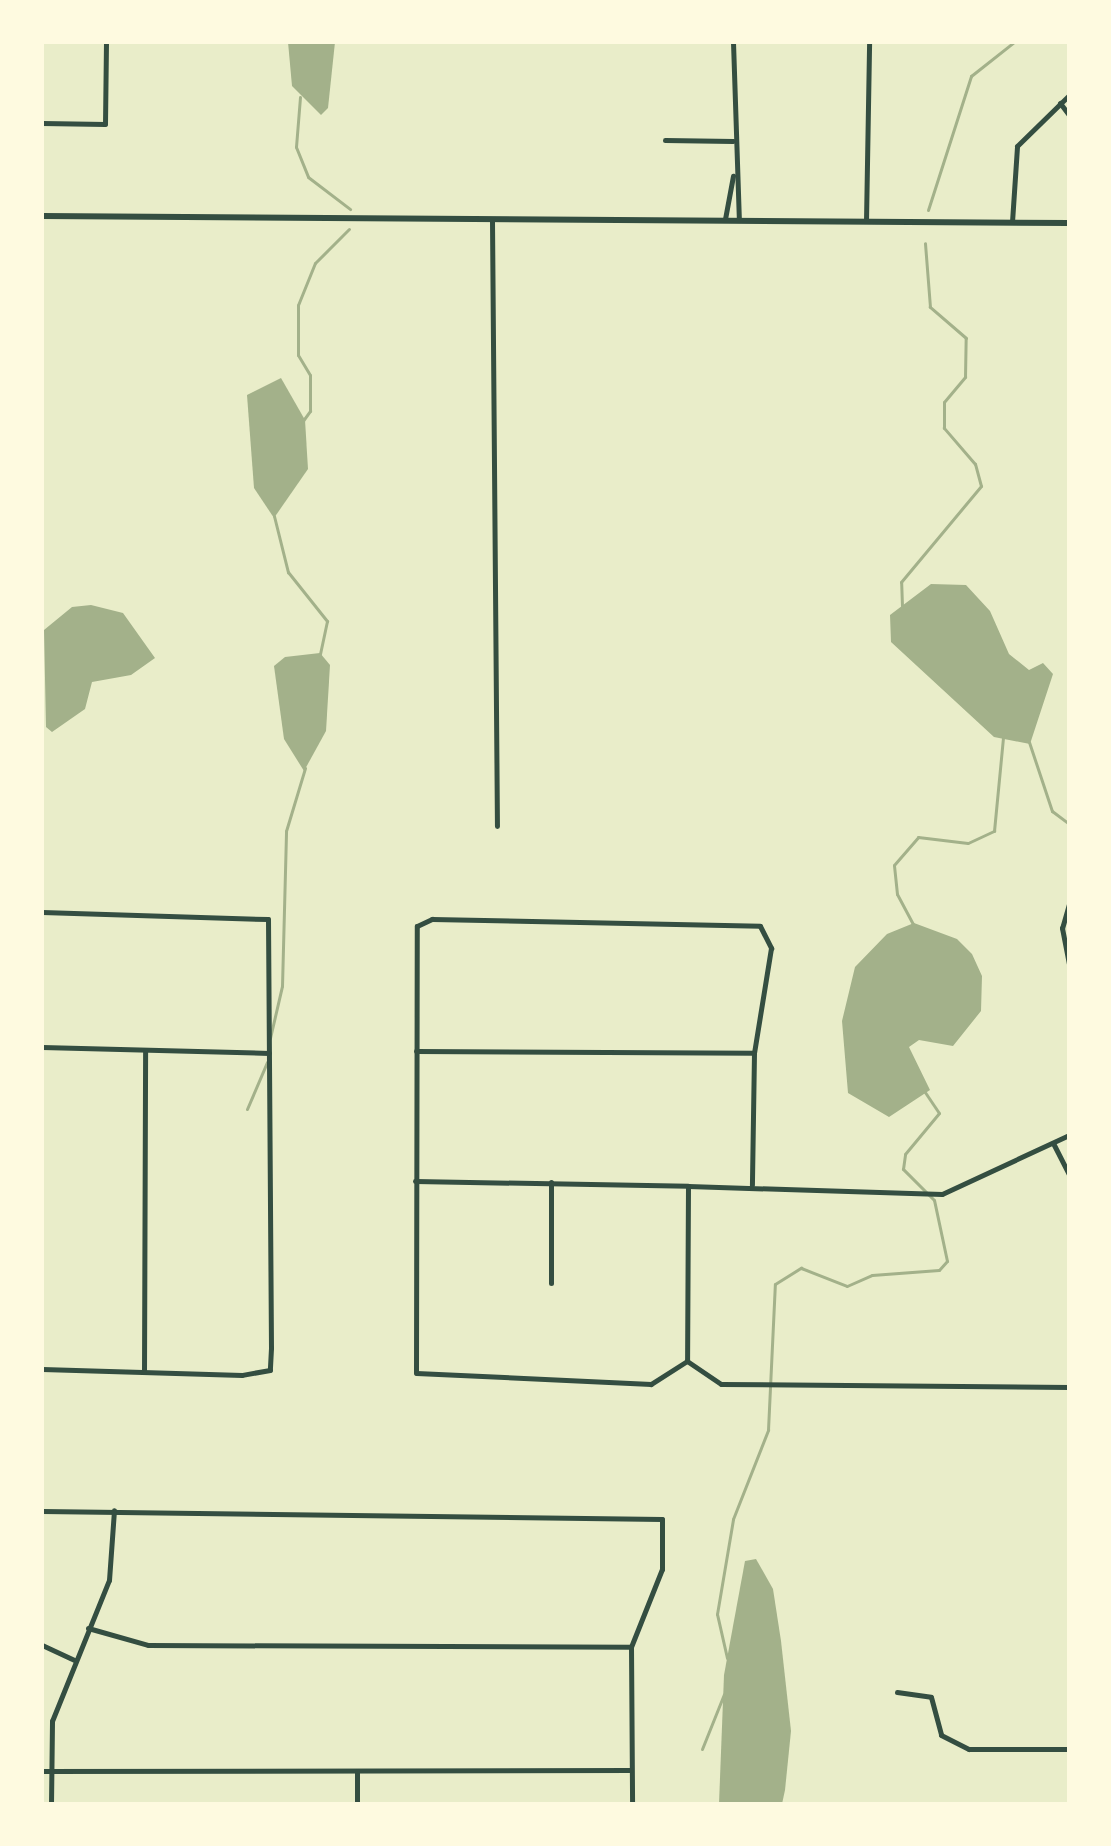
<!DOCTYPE html>
<html>
<head>
<meta charset="utf-8">
<style>
	body { margin:0 }
	#map { position:relative; width:1111px; height:1846px; overflow:hidden; background:#e9edc9; font-family:Quicksand,sans-serif }
	div>[style] { position:absolute }
	.water>* { inset:0; background:#a3b18a }
	.stream>* { height:3px; margin:-1.5px; padding:0 1.5px; transform-origin:1.5px; border-radius:1.5px; background:#a3b18a }
	.minor>* { height:5px; margin:-2.5px; padding:0 2.5px; transform-origin:2.5px; border-radius:2.5px; background:#344e41 }
	.tertiary>* { height:6px; margin:-3px; padding:0 3px; transform-origin:3px; border-radius:3px; background:#344e41 }
	span { translate:-50% -50%; white-space:nowrap; text-align:center; line-height:1.15; -webkit-text-stroke:7px #fefae0; paint-order:stroke }
	.frame { position:absolute; inset:0; border:44px solid #fefae0; pointer-events:none }
</style>
</head>
<body>
<div id="map">
	<div class="water">
		<i style="clip-path:polygon(288px 42px,335px 42px,328px 108px,321px 115px,292px 86px)"></i>
		<i style="clip-path:polygon(281px 378px,305px 420px,308px 469px,274px 518px,254px 488px,247px 395px)"></i>
		<i style="clip-path:polygon(931px 584px,966px 585px,990px 611px,1009px 654px,1029px 670px,1043px 663px,1053px 674px,1030px 744px,994px 737px,891px 642px,890px 615px)"></i>
		<i style="clip-path:polygon(91px 605px,123px 613px,155px 658px,131px 675px,92px 682px,85px 709px,52px 732px,46px 727px,44px 630px,72px 607px)"></i>
		<i style="clip-path:polygon(320px 653px,330px 665px,326px 731px,304px 771px,284px 739px,274px 666px,285px 657px)"></i>
		<i style="clip-path:polygon(914px 923px,957px 939px,972px 954px,982px 976px,981px 1011px,953px 1046px,919px 1040px,909px 1047px,930px 1090px,889px 1117px,848px 1093px,842px 1021px,855px 967px,887px 934px)"></i>
		<i style="clip-path:polygon(756px 1559px,773px 1589px,781px 1641px,791px 1731px,785px 1790px,782px 1804px,719px 1804px,724px 1675px,745px 1561px)"></i>
	</div>
	<div class="stream">
		<i style="left:300px;top:97px;width:50px;rotate:94.6deg"></i>
		<i style="left:296px;top:147px;width:32px;rotate:68deg"></i>
		<i style="left:308px;top:177px;width:53px;rotate:37.3deg"></i>
		<i style="left:928px;top:210px;width:141px;rotate:-72.2deg"></i>
		<i style="left:971px;top:76px;width:55px;rotate:-38.3deg"></i>
		<i style="left:302px;top:422px;width:14px;rotate:-54deg"></i>
		<i style="left:310px;top:411px;width:36px;rotate:-90deg"></i>
		<i style="left:310px;top:375px;width:23px;rotate:-121deg"></i>
		<i style="left:298px;top:355px;width:50px;rotate:-90deg"></i>
		<i style="left:298px;top:305px;width:45px;rotate:-68deg"></i>
		<i style="left:315px;top:263px;width:48px;rotate:-45deg"></i>
		<i style="left:274px;top:516px;width:58px;rotate:76deg"></i>
		<i style="left:288px;top:572px;width:63px;rotate:51.5deg"></i>
		<i style="left:327px;top:621px;width:34px;rotate:102deg"></i>
		<i style="left:902px;top:606px;width:24px;rotate:-92deg"></i>
		<i style="left:901px;top:582px;width:125px;rotate:-50.2deg"></i>
		<i style="left:981px;top:486px;width:23px;rotate:-105deg"></i>
		<i style="left:975px;top:464px;width:48px;rotate:-130.7deg"></i>
		<i style="left:944px;top:428px;width:26px;rotate:-90deg"></i>
		<i style="left:944px;top:402px;width:33px;rotate:-50deg"></i>
		<i style="left:965px;top:377px;width:39px;rotate:-89deg"></i>
		<i style="left:966px;top:338px;width:48px;rotate:-139.3deg"></i>
		<i style="left:930px;top:307px;width:64px;rotate:-94.5deg"></i>
		<i style="left:1029px;top:742px;width:73px;rotate:71.6deg"></i>
		<i style="left:1052px;top:811px;width:21px;rotate:37deg"></i>
		<i style="left:914px;top:926px;width:36px;rotate:-118deg"></i>
		<i style="left:897px;top:894px;width:29px;rotate:-96deg"></i>
		<i style="left:894px;top:865px;width:37px;rotate:-49deg"></i>
		<i style="left:918px;top:837px;width:50px;rotate:6.8deg"></i>
		<i style="left:968px;top:843px;width:29px;rotate:-25deg"></i>
		<i style="left:994px;top:831px;width:94px;rotate:-84.5deg"></i>
		<i style="left:270px;top:1038px;width:53px;rotate:-77deg"></i>
		<i style="left:282px;top:986px;width:155px;rotate:-88.5deg"></i>
		<i style="left:286px;top:831px;width:66px;rotate:-73.2deg"></i>
		<i style="left:247px;top:1109px;width:51px;rotate:-66.9deg"></i>
		<i style="left:727px;top:1658px;width:45px;rotate:-102.8deg"></i>
		<i style="left:717px;top:1614px;width:96px;rotate:-80.4deg"></i>
		<i style="left:733px;top:1519px;width:96px;rotate:-68.5deg"></i>
		<i style="left:768px;top:1430px;width:146px;rotate:-87.3deg"></i>
		<i style="left:775px;top:1284px;width:31px;rotate:-32deg"></i>
		<i style="left:801px;top:1268px;width:49px;rotate:21.4deg"></i>
		<i style="left:847px;top:1286px;width:27px;rotate:-24deg"></i>
		<i style="left:872px;top:1275px;width:67px;rotate:-4.3deg"></i>
		<i style="left:939px;top:1270px;width:12px;rotate:-48deg"></i>
		<i style="left:947px;top:1261px;width:62px;rotate:-102deg"></i>
		<i style="left:934px;top:1200px;width:44px;rotate:-135deg"></i>
		<i style="left:903px;top:1169px;width:15px;rotate:-82deg"></i>
		<i style="left:905px;top:1154px;width:53px;rotate:-50.3deg"></i>
		<i style="left:939px;top:1113px;width:25px;rotate:-124deg"></i>
		<i style="left:702px;top:1749px;width:59px;rotate:-68.2deg"></i>
	</div>
	<div class="minor">
		<i style="left:733px;top:42px;width:177px;rotate:88.1deg"></i>
		<i style="left:1060px;top:103px;width:15px;rotate:53deg"></i>
		<i style="left:42px;top:123px;width:63px;rotate:0.9deg"></i>
		<i style="left:105px;top:124px;width:82px;rotate:-89.3deg"></i>
		<i style="left:665px;top:140px;width:68px;rotate:0.8deg"></i>
		<i style="left:725px;top:219px;width:44px;rotate:-79.5deg"></i>
		<i style="left:492px;top:221px;width:605px;rotate:89.53deg"></i>
		<i style="left:866px;top:221px;width:179px;rotate:-89deg"></i>
		<i style="left:1012px;top:222px;width:76px;rotate:-86.2deg"></i>
		<i style="left:1017px;top:146px;width:73px;rotate:-44.4deg"></i>
		<i style="left:1069px;top:904px;width:25px;rotate:106deg"></i>
		<i style="left:1062px;top:928px;width:38px;rotate:79deg"></i>
		<i style="left:42px;top:912px;width:226px;rotate:1.8deg"></i>
		<i style="left:268px;top:919px;width:429px;rotate:89.6deg"></i>
		<i style="left:271px;top:1348px;width:22px;rotate:93deg"></i>
		<i style="left:270px;top:1370px;width:28px;rotate:170deg"></i>
		<i style="left:242px;top:1375px;width:200px;rotate:-178.3deg"></i>
		<i style="left:42px;top:1047px;width:227px;rotate:1.5deg"></i>
		<i style="left:416px;top:1051px;width:338px;rotate:0.3deg"></i>
		<i style="left:1069px;top:1135px;width:140px;rotate:155.1deg"></i>
		<i style="left:942px;top:1194px;width:254px;rotate:-178.2deg"></i>
		<i style="left:688px;top:1186px;width:175px;rotate:90.3deg"></i>
		<i style="left:687px;top:1361px;width:41px;rotate:34.1deg"></i>
		<i style="left:721px;top:1384px;width:348px;rotate:0.5deg"></i>
		<i style="left:1053px;top:1143px;width:36px;rotate:63deg"></i>
		<i style="left:415px;top:1181px;width:273px;rotate:1deg"></i>
		<i style="left:551px;top:1182px;width:101px;rotate:90deg"></i>
		<i style="left:687px;top:1361px;width:43px;rotate:147.4deg"></i>
		<i style="left:651px;top:1384px;width:235px;rotate:-177.3deg"></i>
		<i style="left:416px;top:1373px;width:447px;rotate:-89.9deg"></i>
		<i style="left:417px;top:926px;width:17px;rotate:-25deg"></i>
		<i style="left:432px;top:919px;width:328px;rotate:1.2deg"></i>
		<i style="left:760px;top:926px;width:25px;rotate:63deg"></i>
		<i style="left:771px;top:948px;width:106px;rotate:99.2deg"></i>
		<i style="left:754px;top:1053px;width:132px;rotate:90.9deg"></i>
		<i style="left:144px;top:1372px;width:322px;rotate:-89.8deg"></i>
		<i style="left:42px;top:1511px;width:620px;rotate:0.74deg"></i>
		<i style="left:662px;top:1519px;width:50px;rotate:90deg"></i>
		<i style="left:662px;top:1569px;width:84px;rotate:111.7deg"></i>
		<i style="left:631px;top:1647px;width:157px;rotate:89.6deg"></i>
		<i style="left:88px;top:1628px;width:62px;rotate:15.8deg"></i>
		<i style="left:148px;top:1645px;width:483px;rotate:0.2deg"></i>
		<i style="left:42px;top:1645px;width:35px;rotate:25deg"></i>
		<i style="left:897px;top:1692px;width:34px;rotate:8deg"></i>
		<i style="left:931px;top:1697px;width:39px;rotate:75deg"></i>
		<i style="left:941px;top:1735px;width:31px;rotate:27deg"></i>
		<i style="left:969px;top:1749px;width:100px"></i>
		<i style="left:42px;top:1771px;width:589px;rotate:-0.1deg"></i>
		<i style="left:357px;top:1771px;width:33px;rotate:90deg"></i>
		<i style="left:51px;top:1804px;width:83px;rotate:-89.3deg"></i>
		<i style="left:52px;top:1721px;width:152px;rotate:-68deg"></i>
		<i style="left:109px;top:1580px;width:70px;rotate:-85.9deg"></i>
	</div>
	<div class="tertiary">
		<i style="left:42px;top:216px;width:1027px;rotate:0.39deg"></i>
	</div>
	<div class="frame"></div>
</div>
</body>
</html>
